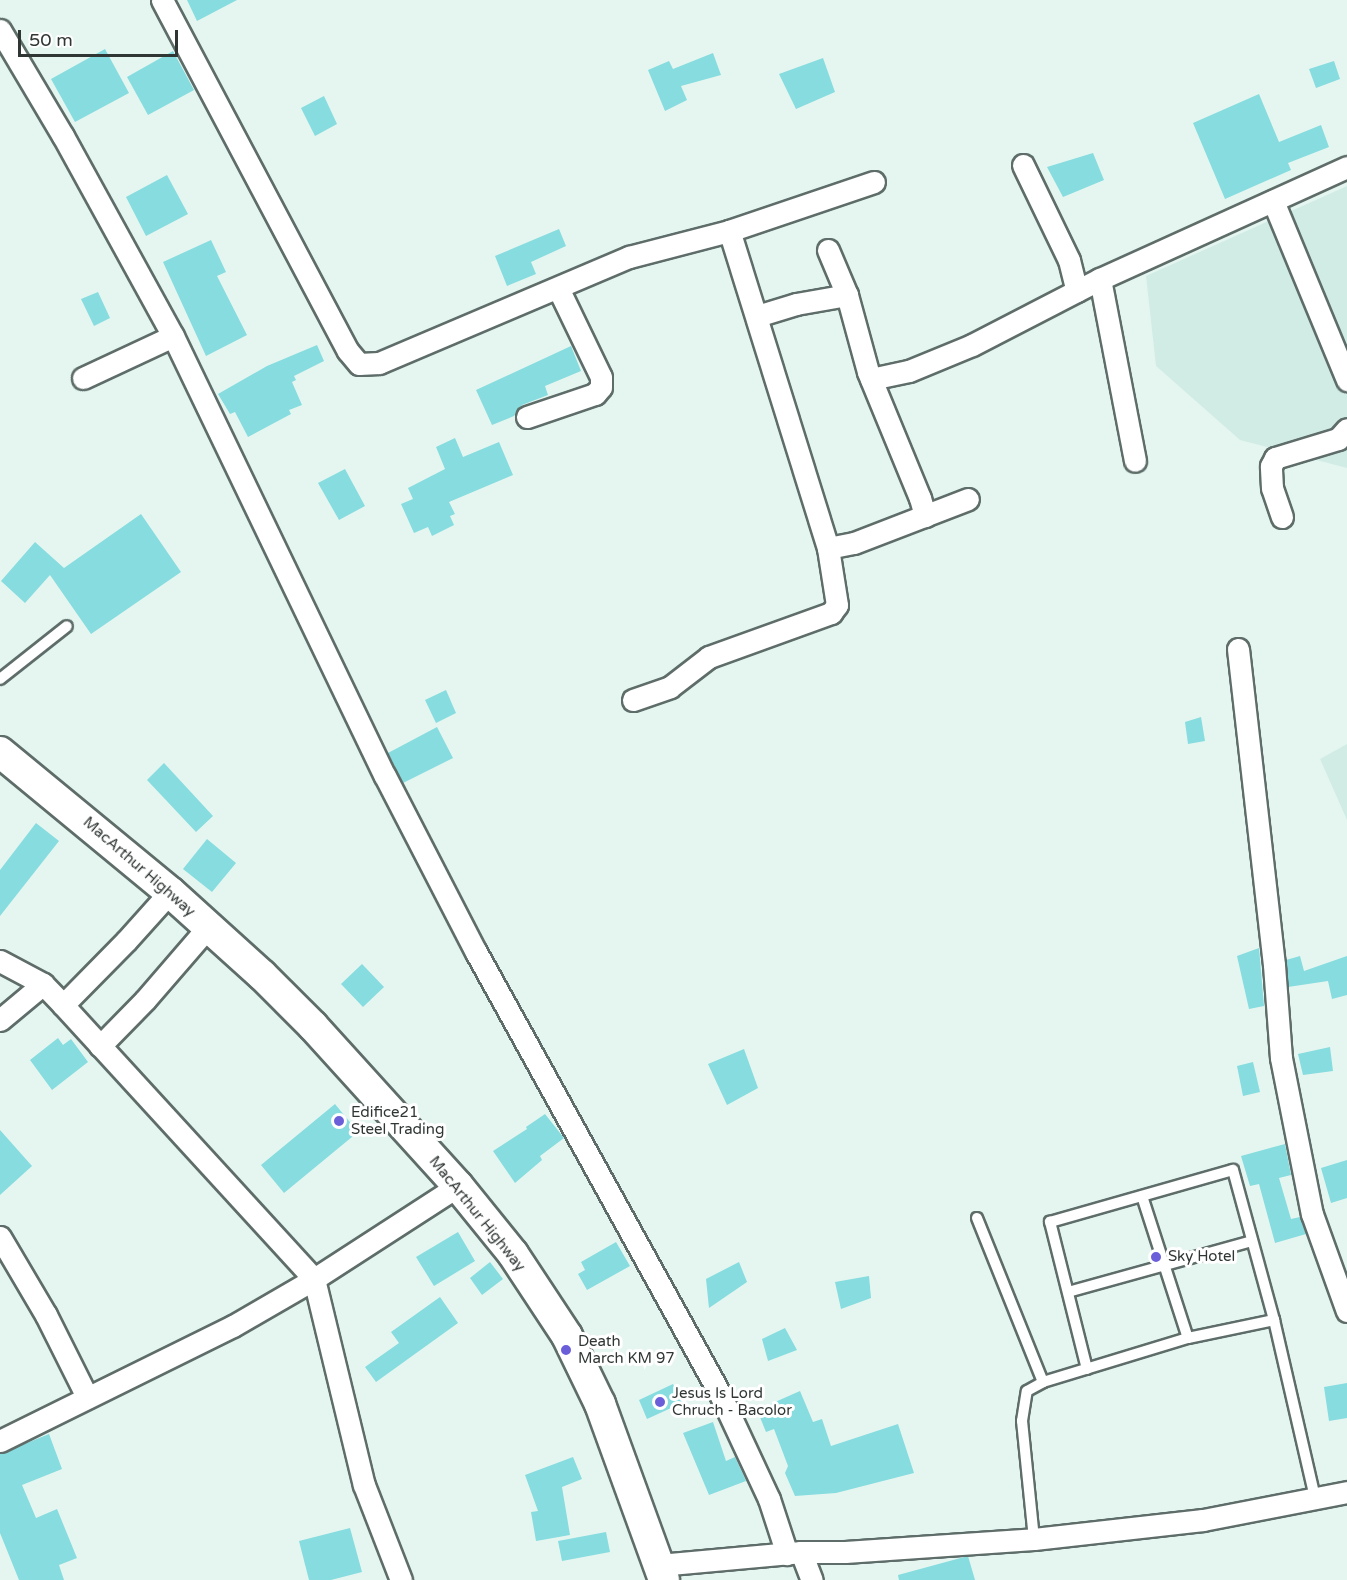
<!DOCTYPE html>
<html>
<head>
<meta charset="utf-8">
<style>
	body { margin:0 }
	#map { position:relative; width:1347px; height:1580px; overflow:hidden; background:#e5f6f1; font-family:"Varela Round",sans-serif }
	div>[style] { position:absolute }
	.built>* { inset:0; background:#d1ece4 }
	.building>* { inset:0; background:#86dcde }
	.roads { filter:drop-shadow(2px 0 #5e6d69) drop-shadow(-2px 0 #5e6d69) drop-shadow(0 2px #5e6d69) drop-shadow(0 -2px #5e6d69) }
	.service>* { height:10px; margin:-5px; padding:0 5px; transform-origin:5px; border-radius:5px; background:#fff }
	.minor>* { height:21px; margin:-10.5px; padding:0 10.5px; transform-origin:10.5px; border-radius:10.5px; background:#fff }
	.secondary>* { height:30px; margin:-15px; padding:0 15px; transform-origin:15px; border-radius:15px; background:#fff }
	.dots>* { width:16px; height:16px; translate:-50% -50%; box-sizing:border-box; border:3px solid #fff; border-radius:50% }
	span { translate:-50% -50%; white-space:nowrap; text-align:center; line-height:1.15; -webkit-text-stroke:6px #fff; paint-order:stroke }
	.street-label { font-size:15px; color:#2f3634 }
	.poi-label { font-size:15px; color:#2f3634 }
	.left { translate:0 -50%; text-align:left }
	.scale { position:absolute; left:18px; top:30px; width:160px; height:27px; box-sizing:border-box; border:3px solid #2f3634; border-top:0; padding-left:8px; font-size:18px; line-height:21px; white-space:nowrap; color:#2f3634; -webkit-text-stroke:4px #fff; paint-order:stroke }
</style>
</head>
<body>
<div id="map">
	<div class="built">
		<i style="clip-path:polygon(1347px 186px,1347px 468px,1240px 440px,1156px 366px,1146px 276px)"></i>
		<i style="clip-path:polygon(1347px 744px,1347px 820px,1320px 759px)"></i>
	</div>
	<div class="building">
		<i style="clip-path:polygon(187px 0,237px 0,197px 21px)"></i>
		<i style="clip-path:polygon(105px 49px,129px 93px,75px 122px,51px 79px)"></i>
		<i style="clip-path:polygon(173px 51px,194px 90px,148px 115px,127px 77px)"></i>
		<i style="clip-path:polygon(713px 53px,721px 75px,681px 86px,687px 100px,665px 111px,648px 70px,669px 61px,673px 69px)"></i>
		<i style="clip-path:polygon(823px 58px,835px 92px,796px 109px,779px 74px)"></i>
		<i style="clip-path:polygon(1334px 61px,1340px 79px,1316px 88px,1309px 69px)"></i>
		<i style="clip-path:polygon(1259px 94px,1279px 142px,1321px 125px,1329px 147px,1288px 163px,1291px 170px,1225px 199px,1193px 123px)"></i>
		<i style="clip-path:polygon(324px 96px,337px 124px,315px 136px,301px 108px)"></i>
		<i style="clip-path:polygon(1093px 153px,1104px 180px,1063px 197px,1047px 167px)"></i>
		<i style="clip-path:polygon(167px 175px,188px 214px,146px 236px,126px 197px)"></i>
		<i style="clip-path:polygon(559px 229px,566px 246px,531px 262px,536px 274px,507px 286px,495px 256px)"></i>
		<i style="clip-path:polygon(211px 240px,226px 272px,217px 276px,247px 335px,206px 356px,163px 262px)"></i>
		<i style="clip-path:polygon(98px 292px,110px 318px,94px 326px,81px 299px)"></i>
		<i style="clip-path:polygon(317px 345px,324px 361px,294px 376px,296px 380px,292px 382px,302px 405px,289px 410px,291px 414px,248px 437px,235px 412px,230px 414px,218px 394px,267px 366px)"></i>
		<i style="clip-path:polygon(571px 346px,581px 371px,545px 386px,548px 395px,522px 405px,514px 416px,492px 425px,476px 390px)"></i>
		<i style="clip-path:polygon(455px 438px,463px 457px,499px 442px,513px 475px,449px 502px,455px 514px,450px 516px,454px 525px,432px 536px,428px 527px,414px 533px,401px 504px,413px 499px,408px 488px,445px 469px,436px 447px)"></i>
		<i style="clip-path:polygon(345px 469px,365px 506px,339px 520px,318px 483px)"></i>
		<i style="clip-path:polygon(141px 514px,181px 572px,91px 634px,50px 575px,25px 603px,1px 581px,35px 542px,64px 568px)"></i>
		<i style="clip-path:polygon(446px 690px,456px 713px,436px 723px,425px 700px)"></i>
		<i style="clip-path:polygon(1201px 717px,1205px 741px,1188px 744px,1185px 722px)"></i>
		<i style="clip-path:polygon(437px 727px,453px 758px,403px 783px,388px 753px)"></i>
		<i style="clip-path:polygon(164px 763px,213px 816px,196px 832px,147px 780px)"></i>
		<i style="clip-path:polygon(36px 823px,59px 841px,0 916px,0 870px)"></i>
		<i style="clip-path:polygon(207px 839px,236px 863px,212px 892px,183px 869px)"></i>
		<i style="clip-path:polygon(1259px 948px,1264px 1006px,1249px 1009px,1237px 956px)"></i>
		<i style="clip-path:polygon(1300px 956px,1304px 971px,1347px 956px,1347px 995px,1332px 999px,1328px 981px,1288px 987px,1286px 960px)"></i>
		<i style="clip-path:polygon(362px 964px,384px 987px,363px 1007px,341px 984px)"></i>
		<i style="clip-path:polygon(58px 1038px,63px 1045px,71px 1039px,88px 1062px,52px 1090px,30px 1060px)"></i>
		<i style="clip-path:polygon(1330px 1047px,1333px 1071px,1303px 1075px,1298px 1054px)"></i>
		<i style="clip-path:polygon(744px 1049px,758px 1088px,727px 1105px,708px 1064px)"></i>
		<i style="clip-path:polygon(1253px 1062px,1260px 1092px,1243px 1096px,1237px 1066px)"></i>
		<i style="clip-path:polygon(335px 1104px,358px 1132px,284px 1193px,261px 1165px)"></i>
		<i style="clip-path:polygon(545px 1114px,564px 1138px,540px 1156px,542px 1160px,515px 1183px,493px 1151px,527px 1129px,526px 1127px)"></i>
		<i style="clip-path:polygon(0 1130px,32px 1166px,0 1195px)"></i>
		<i style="clip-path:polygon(1285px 1144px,1291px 1175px,1279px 1178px,1291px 1219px,1300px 1217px,1306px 1234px,1275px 1243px,1259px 1184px,1250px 1186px,1241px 1156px)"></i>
		<i style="clip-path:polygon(1347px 1160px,1347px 1198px,1331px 1203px,1321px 1168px)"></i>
		<i style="clip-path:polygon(458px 1232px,475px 1261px,434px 1286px,416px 1257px)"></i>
		<i style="clip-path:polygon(616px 1242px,630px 1266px,587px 1290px,578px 1274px,585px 1270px,581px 1262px)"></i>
		<i style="clip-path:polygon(490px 1262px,503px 1279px,482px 1295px,470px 1278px)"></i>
		<i style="clip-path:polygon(739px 1262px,747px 1282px,709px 1308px,706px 1279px)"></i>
		<i style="clip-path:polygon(869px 1276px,871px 1298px,841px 1309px,835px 1282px)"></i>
		<i style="clip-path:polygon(440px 1297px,458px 1323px,376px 1382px,365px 1367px,399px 1343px,391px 1332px)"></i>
		<i style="clip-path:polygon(785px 1328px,797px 1350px,768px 1361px,762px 1339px)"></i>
		<i style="clip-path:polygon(1347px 1383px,1347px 1418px,1329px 1421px,1324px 1387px)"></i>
		<i style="clip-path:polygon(673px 1384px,682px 1403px,647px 1419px,639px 1400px)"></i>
		<i style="clip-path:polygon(800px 1391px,813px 1422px,822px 1419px,831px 1446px,898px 1424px,914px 1473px,836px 1493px,795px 1496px,785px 1473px,788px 1466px,774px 1429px,766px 1432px,757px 1410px)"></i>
		<i style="clip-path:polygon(713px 1422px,726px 1461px,735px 1457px,746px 1481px,709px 1495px,683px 1433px)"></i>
		<i style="clip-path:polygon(49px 1434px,62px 1469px,22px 1485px,36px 1518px,57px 1509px,77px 1558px,59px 1565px,64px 1580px,19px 1580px,0 1533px,0 1454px)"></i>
		<i style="clip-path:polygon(573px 1457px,582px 1479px,562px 1487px,570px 1535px,536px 1541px,531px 1512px,538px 1511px,525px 1475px)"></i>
		<i style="clip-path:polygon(350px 1528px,362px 1572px,331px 1580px,309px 1580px,299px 1541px)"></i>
		<i style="clip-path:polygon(606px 1532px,610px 1552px,562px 1561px,558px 1541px)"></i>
		<i style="clip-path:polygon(968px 1556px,975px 1580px,899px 1580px,898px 1575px)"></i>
	</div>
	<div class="roads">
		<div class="service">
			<i style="left:0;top:679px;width:85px;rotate:-38.3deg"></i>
			<i style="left:1142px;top:1196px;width:149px;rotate:72.1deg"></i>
			<i style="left:977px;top:1218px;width:177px;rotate:68.1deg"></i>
			<i style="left:1068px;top:1292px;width:191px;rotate:-15.5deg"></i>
			<i style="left:1087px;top:1369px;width:152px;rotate:-104.1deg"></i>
			<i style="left:1050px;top:1222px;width:190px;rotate:-15.9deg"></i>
			<i style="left:1233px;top:1170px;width:156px;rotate:74.7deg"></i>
			<i style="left:1274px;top:1320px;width:183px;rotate:77deg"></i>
			<i style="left:1034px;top:1539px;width:119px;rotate:-95.8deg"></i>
			<i style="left:1022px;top:1421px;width:30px;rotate:-81deg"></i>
			<i style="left:1027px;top:1391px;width:18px;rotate:-29deg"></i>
			<i style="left:1043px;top:1382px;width:152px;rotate:-16.9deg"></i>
			<i style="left:1188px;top:1338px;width:88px;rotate:-11.8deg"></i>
		</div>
		<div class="minor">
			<i style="left:162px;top:0;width:397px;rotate:62.1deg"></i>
			<i style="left:348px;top:351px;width:17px;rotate:50deg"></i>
			<i style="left:359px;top:364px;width:20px;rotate:-3deg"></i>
			<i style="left:379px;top:363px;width:272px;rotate:-23deg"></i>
			<i style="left:629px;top:257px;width:103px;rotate:-14.6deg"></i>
			<i style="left:729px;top:231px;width:153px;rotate:-18.7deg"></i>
			<i style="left:0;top:30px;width:123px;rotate:59.3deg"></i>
			<i style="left:63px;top:136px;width:228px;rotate:61.2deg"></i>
			<i style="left:173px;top:336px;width:488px;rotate:64.3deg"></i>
			<i style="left:385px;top:776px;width:198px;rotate:62.7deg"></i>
			<i style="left:476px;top:952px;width:505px;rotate:61.1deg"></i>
			<i style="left:720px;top:1394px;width:116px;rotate:65deg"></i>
			<i style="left:769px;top:1499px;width:58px;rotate:71.9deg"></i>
			<i style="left:1023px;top:165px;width:106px;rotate:64.2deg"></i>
			<i style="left:1069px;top:260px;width:32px;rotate:76deg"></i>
			<i style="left:1273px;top:201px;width:194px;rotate:67.5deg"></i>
			<i style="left:828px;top:250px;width:49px;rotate:67.1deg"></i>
			<i style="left:847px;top:295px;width:80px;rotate:74.7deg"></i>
			<i style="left:868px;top:372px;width:136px;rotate:67.6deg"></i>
			<i style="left:920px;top:498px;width:19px;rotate:74deg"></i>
			<i style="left:1100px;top:279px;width:185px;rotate:79.1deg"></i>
			<i style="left:757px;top:316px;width:41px;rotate:-17.1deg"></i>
			<i style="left:796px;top:304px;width:52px;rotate:-10deg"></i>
			<i style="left:83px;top:378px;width:99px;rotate:-25deg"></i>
			<i style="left:871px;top:379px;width:39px;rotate:-12deg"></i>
			<i style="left:909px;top:371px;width:68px;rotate:-22.4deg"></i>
			<i style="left:972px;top:345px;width:144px;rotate:-27.3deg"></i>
			<i style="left:1100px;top:279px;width:271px;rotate:-24.4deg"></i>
			<i style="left:527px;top:417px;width:72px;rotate:-18.7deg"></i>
			<i style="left:595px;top:394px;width:9px;rotate:-49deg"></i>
			<i style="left:601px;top:387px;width:10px;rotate:-90deg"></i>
			<i style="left:601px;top:377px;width:99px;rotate:-115.8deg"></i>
			<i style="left:1282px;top:517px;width:31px;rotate:-109deg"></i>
			<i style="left:1272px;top:488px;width:22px;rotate:-93deg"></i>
			<i style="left:1271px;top:466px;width:9px;rotate:-63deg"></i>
			<i style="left:1275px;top:458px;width:66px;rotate:-16.8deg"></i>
			<i style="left:1338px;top:439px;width:13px;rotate:-48deg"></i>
			<i style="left:828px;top:548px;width:26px;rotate:-11deg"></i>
			<i style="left:854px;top:543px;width:122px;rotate:-21.1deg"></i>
			<i style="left:1238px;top:649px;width:318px;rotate:83.5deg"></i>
			<i style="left:1274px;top:965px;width:93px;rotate:85.7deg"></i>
			<i style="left:1281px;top:1058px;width:159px;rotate:78.8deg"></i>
			<i style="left:1312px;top:1214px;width:103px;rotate:70.2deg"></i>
			<i style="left:633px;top:700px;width:39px;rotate:-19deg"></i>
			<i style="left:670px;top:687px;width:49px;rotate:-37.6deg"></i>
			<i style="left:709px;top:657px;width:130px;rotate:-19.8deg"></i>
			<i style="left:831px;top:613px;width:10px;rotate:-53deg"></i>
			<i style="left:837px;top:605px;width:58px;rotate:-99deg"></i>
			<i style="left:828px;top:548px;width:332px;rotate:-107.3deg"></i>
			<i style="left:0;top:961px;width:49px;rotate:28.1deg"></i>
			<i style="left:43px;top:984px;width:29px;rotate:46deg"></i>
			<i style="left:63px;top:1005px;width:90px;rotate:-45.5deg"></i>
			<i style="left:126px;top:941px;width:66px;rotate:-48.1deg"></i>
			<i style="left:63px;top:1005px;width:372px;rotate:47.5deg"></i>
			<i style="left:314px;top:1279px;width:212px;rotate:76.4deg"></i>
			<i style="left:364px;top:1485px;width:102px;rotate:68.7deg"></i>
			<i style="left:0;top:1020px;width:56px;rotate:-39.9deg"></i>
			<i style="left:100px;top:1046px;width:64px;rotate:-45.6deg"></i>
			<i style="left:145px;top:1000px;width:96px;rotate:-49.2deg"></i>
			<i style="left:0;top:1237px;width:91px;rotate:59.5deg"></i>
			<i style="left:46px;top:1315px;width:92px;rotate:63.4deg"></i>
			<i style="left:0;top:1441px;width:260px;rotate:-26.3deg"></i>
			<i style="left:233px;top:1326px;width:94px;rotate:-30.1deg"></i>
			<i style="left:314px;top:1279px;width:171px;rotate:-32.9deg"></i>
			<i style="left:801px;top:1552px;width:30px;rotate:69deg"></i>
			<i style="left:659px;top:1565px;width:143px;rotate:-5.2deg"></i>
			<i style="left:801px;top:1552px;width:44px"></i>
			<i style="left:845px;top:1552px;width:189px;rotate:-3.9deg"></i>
			<i style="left:1034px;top:1539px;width:170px;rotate:-6.4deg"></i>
			<i style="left:1203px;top:1520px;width:147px;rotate:-11deg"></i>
		</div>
		<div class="secondary">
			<i style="left:0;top:752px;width:220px;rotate:39.5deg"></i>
			<i style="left:170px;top:892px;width:124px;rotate:42.1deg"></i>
			<i style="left:262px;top:975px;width:72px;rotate:45deg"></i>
			<i style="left:313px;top:1026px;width:216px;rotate:47.8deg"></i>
			<i style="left:458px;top:1186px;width:87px;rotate:51deg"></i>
			<i style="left:513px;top:1254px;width:98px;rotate:56.6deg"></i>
			<i style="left:567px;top:1336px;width:76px;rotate:64.1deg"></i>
			<i style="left:600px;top:1404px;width:187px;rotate:70deg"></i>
		</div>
	</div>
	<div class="dots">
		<i style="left:339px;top:1121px;background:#6a5fd9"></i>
		<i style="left:1156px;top:1257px;background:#6a5fd9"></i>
		<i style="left:566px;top:1350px;background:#6a5fd9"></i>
		<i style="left:660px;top:1402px;background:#6a5fd9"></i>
	</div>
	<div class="street-label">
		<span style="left:139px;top:867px;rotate:41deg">MacArthur Highway</span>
		<span style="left:477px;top:1214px;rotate:51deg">MacArthur Highway</span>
	</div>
	<div class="poi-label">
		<span class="left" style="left:351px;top:1121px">Edifice21<br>Steel Trading</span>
		<span class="left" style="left:1168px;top:1257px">Sky Hotel</span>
		<span class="left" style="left:578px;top:1350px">Death<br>March KM 97</span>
		<span class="left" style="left:672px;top:1402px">Jesus Is Lord<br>Chruch - Bacolor</span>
	</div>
	<div class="scale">50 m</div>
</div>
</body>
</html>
